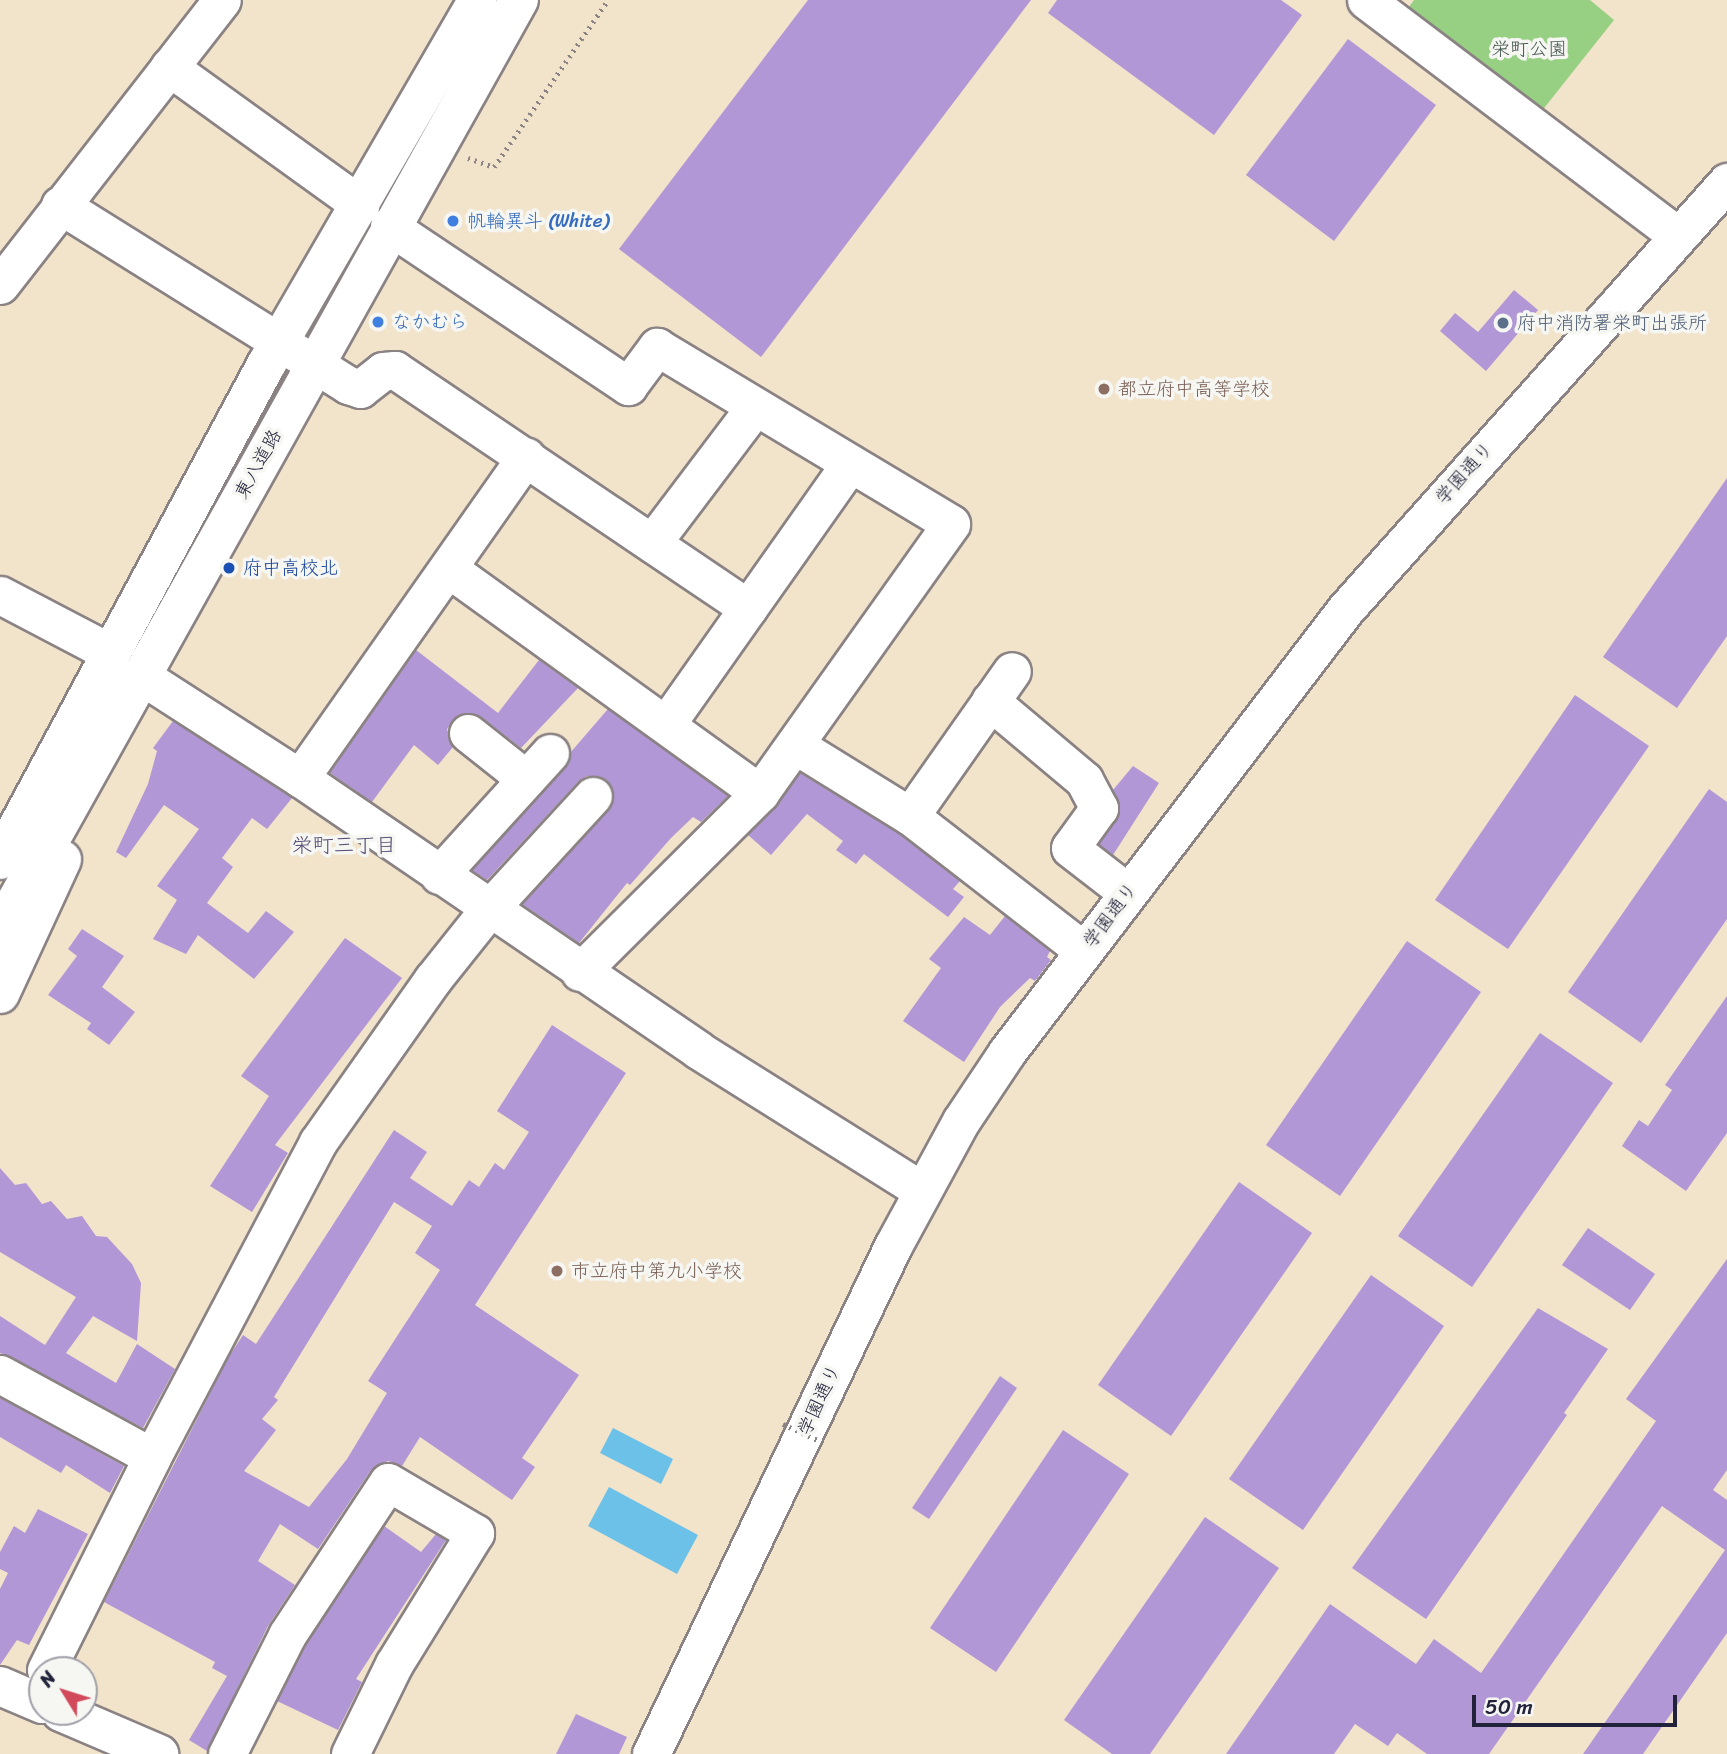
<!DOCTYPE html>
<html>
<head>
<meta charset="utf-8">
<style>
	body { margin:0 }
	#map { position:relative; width:1727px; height:1754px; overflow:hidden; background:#f2e3cb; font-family:Sriracha,"Klee One",sans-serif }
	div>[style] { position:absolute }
	.green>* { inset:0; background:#97d083 }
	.water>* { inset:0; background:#6cc1e8 }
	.building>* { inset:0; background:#b197d5 }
	.path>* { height:4.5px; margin-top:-2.25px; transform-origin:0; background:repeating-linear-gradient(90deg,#8a8283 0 2px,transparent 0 7px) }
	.roads { filter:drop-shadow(2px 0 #8a8283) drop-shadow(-2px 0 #8a8283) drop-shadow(0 2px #8a8283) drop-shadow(0 -2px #8a8283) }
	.minor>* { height:37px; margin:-18.5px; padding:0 18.5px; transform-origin:18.5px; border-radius:18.5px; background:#fff }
	.major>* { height:38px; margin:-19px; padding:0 19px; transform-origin:19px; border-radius:19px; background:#fff }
	.path-bridge>* { height:4.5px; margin-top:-2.25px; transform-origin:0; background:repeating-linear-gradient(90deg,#8a8283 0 2px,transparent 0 7px) }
	.dots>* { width:19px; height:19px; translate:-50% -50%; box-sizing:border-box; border:4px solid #f6f6f2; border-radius:50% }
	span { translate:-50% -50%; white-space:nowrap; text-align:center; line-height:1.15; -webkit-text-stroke:7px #f6f6f2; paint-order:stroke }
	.park-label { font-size:19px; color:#455651 }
	.shop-label { font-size:19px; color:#366cbe }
	.left { translate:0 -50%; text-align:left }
	.service-label { font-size:19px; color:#4e5e75 }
	.education-label { font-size:19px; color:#785e54 }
	.street-label { font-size:19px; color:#22223b }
	.transit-label { font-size:19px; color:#164399 }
	.neighbourhood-label { font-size:21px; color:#544b71 }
	.north { position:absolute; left:28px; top:1656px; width:70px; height:70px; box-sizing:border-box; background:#f6f6f2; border:2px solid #a1a1a9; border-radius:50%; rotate:308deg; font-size:19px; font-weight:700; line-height:28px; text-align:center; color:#22223b }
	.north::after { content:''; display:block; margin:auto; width:24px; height:32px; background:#d1495b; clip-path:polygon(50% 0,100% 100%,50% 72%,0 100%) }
	.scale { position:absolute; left:1472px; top:1695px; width:205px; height:32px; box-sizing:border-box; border:4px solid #22223b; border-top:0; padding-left:9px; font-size:21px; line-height:24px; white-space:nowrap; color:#22223b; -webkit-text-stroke:5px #f6f6f2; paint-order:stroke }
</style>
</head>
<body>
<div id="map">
	<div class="green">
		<i style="clip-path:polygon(1414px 0,1590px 0,1614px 20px,1537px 117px,1403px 15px)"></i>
	</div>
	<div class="water">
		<i style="clip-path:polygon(613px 1428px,673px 1459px,661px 1484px,600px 1453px)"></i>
		<i style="clip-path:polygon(609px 1487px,698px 1535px,677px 1574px,588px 1526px)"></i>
	</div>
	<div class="building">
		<i style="clip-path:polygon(808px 0,1031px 0,761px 357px,619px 249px)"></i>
		<i style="clip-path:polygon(1057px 0,1281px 0,1302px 15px,1214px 135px,1048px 13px)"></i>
		<i style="clip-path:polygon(1348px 39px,1436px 105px,1334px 241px,1246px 175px)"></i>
		<i style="clip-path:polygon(1514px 290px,1538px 310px,1486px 371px,1440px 331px,1455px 313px,1478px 332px)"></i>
		<i style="clip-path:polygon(1727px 478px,1727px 636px,1677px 708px,1603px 657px)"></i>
		<i style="clip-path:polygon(416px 650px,498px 713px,539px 660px,578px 688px,521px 748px,480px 716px,460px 714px,447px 729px,453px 747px,438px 765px,414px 745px,372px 802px,330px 773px)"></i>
		<i style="clip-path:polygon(1575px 695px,1649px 746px,1508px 949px,1435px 900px)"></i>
		<i style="clip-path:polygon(608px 709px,728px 796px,701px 822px,693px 817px,671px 838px,630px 885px,627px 883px,579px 943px,522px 904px,609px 810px,613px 790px,607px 780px,587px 776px,578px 782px,487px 880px,472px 870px,566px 767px,570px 753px)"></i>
		<i style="clip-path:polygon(173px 721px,292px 798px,267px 829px,252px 818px,222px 858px,233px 867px,207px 903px,248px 933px,266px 911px,294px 932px,254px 979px,198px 935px,186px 954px,153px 939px,177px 900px,157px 886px,199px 829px,164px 805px,126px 858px,116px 852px,148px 784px,157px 751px,153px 748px)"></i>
		<i style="clip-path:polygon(1133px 766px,1159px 783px,1113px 855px,1099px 844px,1120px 810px,1113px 790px)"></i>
		<i style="clip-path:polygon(800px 773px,898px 833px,960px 881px,953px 889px,964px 897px,948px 917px,864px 854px,856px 864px,836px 850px,843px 841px,807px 814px,771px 855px,748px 835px)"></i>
		<i style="clip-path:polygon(1709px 789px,1727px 802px,1727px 919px,1641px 1043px,1568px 992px)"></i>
		<i style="clip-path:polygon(1005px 916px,1050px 951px,1047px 957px,1051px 960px,1035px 981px,1030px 978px,1000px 1007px,964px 1062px,903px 1021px,941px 968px,929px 959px,964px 917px,990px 935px)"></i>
		<i style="clip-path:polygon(82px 929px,124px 956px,102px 987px,135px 1012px,109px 1045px,87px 1029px,91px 1023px,48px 995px,77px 956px,68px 949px)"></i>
		<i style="clip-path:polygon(345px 938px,402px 978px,275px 1145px,288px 1153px,252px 1212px,210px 1186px,269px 1096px,241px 1076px)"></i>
		<i style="clip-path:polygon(1407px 941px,1481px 992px,1340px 1196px,1266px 1145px)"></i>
		<i style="clip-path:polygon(1727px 996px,1727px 1133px,1686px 1191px,1622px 1146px,1639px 1120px,1648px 1126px,1672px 1090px,1665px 1085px)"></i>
		<i style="clip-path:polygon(evenodd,552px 1025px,626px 1073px,475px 1305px,579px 1375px,522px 1458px,535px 1467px,512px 1500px,420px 1437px,402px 1466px,388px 1461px,371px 1470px,318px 1549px,280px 1524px,258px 1561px,295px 1585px,268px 1626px,207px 1751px,189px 1740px,227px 1676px,212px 1668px,215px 1662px,104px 1602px,228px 1358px,243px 1335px,256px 1344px,394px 1130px,427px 1152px,410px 1178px,452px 1206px,469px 1180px,479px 1187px,495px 1163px,504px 1170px,529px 1132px,497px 1111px,552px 1025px,394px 1202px,432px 1226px,415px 1253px,440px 1270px,368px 1381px,387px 1393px,347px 1459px,309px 1507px,244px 1471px,276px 1430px,262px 1419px,278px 1400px,274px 1397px,394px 1202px)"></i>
		<i style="clip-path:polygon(1540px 1033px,1613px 1083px,1472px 1287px,1398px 1236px)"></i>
		<i style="clip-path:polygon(0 1168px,15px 1185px,26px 1183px,42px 1204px,51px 1201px,67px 1219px,82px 1216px,96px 1236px,107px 1237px,132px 1264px,141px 1283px,137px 1341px,93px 1316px,66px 1353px,116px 1383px,137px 1344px,175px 1369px,143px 1428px,0 1353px,0 1316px,45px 1345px,76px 1297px,0 1252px)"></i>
		<i style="clip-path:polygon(1239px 1182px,1312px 1233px,1171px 1436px,1098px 1385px)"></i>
		<i style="clip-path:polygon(1588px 1228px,1655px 1274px,1630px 1310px,1562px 1265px)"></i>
		<i style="clip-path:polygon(1727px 1259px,1727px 1470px,1713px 1490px,1727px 1500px,1727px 1633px,1643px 1754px,1583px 1754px,1725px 1550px,1662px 1506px,1489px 1754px,1427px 1754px,1397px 1733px,1388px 1746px,1355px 1724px,1334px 1754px,1226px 1754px,1330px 1604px,1416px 1664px,1434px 1639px,1481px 1673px,1656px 1421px,1626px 1399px)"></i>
		<i style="clip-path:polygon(1371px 1275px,1444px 1326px,1303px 1530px,1229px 1479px)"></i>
		<i style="clip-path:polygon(1538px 1308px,1608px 1349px,1564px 1413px,1567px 1415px,1426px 1619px,1352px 1568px)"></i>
		<i style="clip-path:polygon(1000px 1376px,1017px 1388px,929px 1519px,912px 1508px)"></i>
		<i style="clip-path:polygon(0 1398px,124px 1466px,110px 1493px,66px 1465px,61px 1473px,0 1437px)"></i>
		<i style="clip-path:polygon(1063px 1430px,1129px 1474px,996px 1672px,930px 1628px)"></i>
		<i style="clip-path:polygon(38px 1509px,88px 1534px,29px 1645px,17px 1640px,0 1665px,0 1589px,8px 1573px,0 1569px,0 1552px,14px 1526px,25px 1533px)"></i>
		<i style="clip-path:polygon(1205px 1517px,1279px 1568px,1150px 1754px,1112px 1754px,1064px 1720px)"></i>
		<i style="clip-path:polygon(384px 1526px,421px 1552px,436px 1534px,446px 1540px,356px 1679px,362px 1682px,338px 1730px,277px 1701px,305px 1646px)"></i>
		<i style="clip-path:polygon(576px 1714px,627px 1737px,619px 1754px,556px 1754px)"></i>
	</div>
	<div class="path">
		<i style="left:468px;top:158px;width:28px;rotate:19deg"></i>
		<i style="left:494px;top:167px;width:202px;rotate:-55.7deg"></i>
	</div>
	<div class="roads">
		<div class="minor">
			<i style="left:1366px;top:0;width:391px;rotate:37.1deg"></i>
			<i style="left:169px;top:67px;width:236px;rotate:35.8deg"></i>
			<i style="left:60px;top:205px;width:340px;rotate:32deg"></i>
			<i style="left:348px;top:385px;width:13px;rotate:18deg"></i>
			<i style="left:360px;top:389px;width:29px;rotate:-38deg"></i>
			<i style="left:383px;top:371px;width:12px;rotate:-5deg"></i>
			<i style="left:395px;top:370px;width:426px;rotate:34deg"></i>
			<i style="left:389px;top:226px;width:288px;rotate:33.8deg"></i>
			<i style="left:628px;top:386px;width:49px;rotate:-53.4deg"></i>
			<i style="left:657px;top:347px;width:343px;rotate:31deg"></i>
			<i style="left:951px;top:524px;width:330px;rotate:125.4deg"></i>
			<i style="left:760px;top:793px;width:254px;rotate:135.2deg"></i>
			<i style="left:0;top:285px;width:361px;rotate:-52.1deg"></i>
			<i style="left:652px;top:543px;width:169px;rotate:-52.9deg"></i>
			<i style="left:449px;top:569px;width:383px;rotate:35.8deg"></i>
			<i style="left:0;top:595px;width:125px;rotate:27.6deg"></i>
			<i style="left:140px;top:675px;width:190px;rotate:32.8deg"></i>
			<i style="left:300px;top:778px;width:482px;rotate:34.3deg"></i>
			<i style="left:698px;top:1050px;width:263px;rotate:32.1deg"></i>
			<i style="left:990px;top:701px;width:123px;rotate:40deg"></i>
			<i style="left:1084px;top:780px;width:32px;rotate:62deg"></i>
			<i style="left:1099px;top:808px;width:49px;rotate:125.9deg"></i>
			<i style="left:1070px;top:848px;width:72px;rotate:37.7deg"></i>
			<i style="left:667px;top:723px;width:316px;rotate:-54.8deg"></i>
			<i style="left:468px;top:733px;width:74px;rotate:38.4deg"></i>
			<i style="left:795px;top:745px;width:135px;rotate:31.7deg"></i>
			<i style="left:910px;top:816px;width:219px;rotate:37.8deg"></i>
			<i style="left:300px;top:778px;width:393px;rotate:-54.9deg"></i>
			<i style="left:910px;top:816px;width:177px;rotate:-54.9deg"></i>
			<i style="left:439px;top:875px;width:165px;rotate:-47.7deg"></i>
			<i style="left:0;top:1374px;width:173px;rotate:28.6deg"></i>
			<i style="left:46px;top:1670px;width:238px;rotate:-63.5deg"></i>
			<i style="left:152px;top:1457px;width:356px;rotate:-62.2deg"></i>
			<i style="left:318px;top:1142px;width:199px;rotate:-54.8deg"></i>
			<i style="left:433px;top:979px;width:88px;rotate:-51.4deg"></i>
			<i style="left:488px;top:910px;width:155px;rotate:-47.4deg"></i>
			<i style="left:227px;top:1754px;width:133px;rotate:-63.2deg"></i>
			<i style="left:287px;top:1635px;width:183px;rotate:-56.6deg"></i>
			<i style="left:388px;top:1482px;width:101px;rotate:30.4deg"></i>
			<i style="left:475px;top:1533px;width:154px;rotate:121.7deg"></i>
			<i style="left:394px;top:1664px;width:100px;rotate:116.1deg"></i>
			<i style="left:651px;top:1754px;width:563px;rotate:-64.53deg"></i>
			<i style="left:893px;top:1246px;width:142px;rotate:-61.5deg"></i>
			<i style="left:961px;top:1121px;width:83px;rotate:-56.3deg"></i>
			<i style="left:1007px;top:1052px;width:556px;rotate:-52.59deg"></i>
			<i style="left:1345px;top:610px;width:574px;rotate:-48.25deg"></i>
		</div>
		<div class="major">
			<i style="left:0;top:860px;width:562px;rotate:-61.75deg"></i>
			<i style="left:266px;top:365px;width:422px;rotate:-59.9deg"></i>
			<i style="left:0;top:930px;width:1065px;rotate:-60.84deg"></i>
			<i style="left:0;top:994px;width:148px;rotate:-65.2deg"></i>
			<i style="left:0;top:1686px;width:46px;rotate:23.2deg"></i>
			<i style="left:61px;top:1712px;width:107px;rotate:23.2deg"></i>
		</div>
	</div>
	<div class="path-bridge">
		<i style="left:783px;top:1424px;width:41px;rotate:24.7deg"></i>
	</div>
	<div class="dots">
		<i style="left:453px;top:221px;background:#3f7fe0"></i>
		<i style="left:378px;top:322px;background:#3f7fe0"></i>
		<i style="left:1503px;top:323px;background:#5c6f8a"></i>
		<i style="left:1104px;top:389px;background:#8d6e63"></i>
		<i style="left:229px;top:568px;background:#1a4fb4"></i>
		<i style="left:557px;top:1271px;background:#8d6e63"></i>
	</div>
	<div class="park-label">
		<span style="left:1529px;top:49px">栄町公園</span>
	</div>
	<div class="shop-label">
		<span class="left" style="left:467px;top:221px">帆輪異斗 (White)</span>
		<span class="left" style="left:392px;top:322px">なかむら</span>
	</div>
	<div class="service-label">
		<span class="left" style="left:1517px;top:323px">府中消防署栄町出張所</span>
	</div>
	<div class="education-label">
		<span class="left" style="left:1118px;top:389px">都立府中高等学校</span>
		<span class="left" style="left:571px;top:1271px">市立府中第九小学校</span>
	</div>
	<div class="street-label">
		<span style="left:258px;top:464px;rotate:-61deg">東八道路</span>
		<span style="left:1464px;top:473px;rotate:-48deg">学園通り</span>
		<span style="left:1110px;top:915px;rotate:-53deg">学園通り</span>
		<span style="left:819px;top:1400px;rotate:-65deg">学園通り</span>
	</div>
	<div class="transit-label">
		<span class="left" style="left:243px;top:568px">府中高校北</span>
	</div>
	<div class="neighbourhood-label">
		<span style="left:344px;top:845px">栄町三丁目</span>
	</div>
	<div class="north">N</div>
	<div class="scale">50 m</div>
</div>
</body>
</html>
